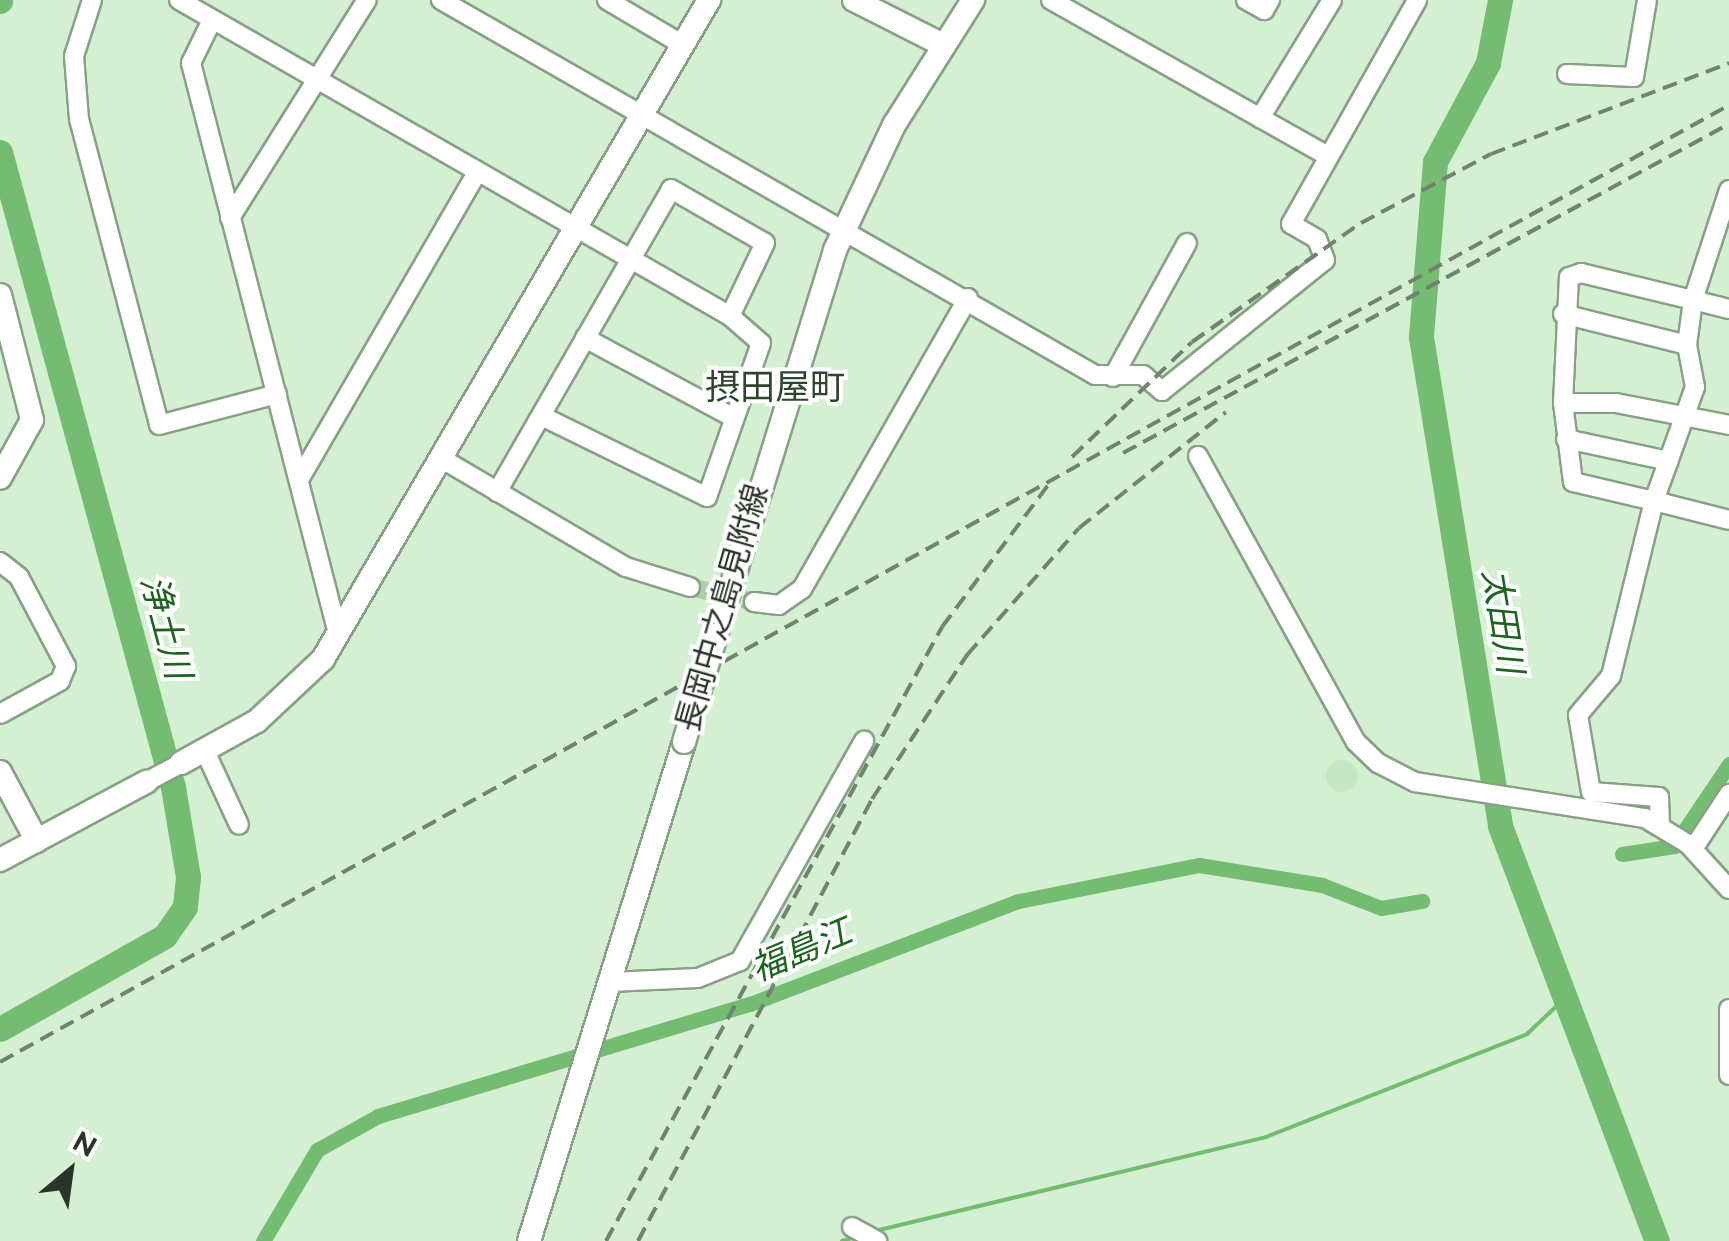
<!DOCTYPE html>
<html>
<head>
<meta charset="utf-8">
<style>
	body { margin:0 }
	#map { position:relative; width:1729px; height:1241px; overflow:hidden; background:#d4efd2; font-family:Raleway,"Noto Sans JP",sans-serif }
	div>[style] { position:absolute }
	.built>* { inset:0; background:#c6e7c4 }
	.round { border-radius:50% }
	.stream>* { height:4px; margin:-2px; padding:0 2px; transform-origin:2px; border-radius:2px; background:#74bc72 }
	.canal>* { height:15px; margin:-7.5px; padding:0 7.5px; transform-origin:7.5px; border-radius:7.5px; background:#74bc72 }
	.river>* { height:25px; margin:-12.5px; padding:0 12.5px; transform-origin:12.5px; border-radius:12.5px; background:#74bc72 }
	.street-tunnel>* { height:18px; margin-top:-9px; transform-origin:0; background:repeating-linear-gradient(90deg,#b2cab0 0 18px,transparent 0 27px) }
	.roads { filter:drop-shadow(2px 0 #88a186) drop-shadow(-2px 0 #88a186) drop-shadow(0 2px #88a186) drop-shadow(0 -2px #88a186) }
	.street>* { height:18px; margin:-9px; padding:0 9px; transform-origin:9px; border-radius:9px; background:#fff }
	.secondary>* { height:22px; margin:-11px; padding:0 11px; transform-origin:11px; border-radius:11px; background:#fff }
	.rail>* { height:4px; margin-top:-2px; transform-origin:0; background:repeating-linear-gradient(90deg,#71826f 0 15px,transparent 0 23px) }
	.bridges { filter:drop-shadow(2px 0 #88a186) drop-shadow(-2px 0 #88a186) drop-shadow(0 2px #88a186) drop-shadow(0 -2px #88a186) }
	.secondary-bridge>* { height:22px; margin:-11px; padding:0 11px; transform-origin:11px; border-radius:11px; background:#fff }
	span { translate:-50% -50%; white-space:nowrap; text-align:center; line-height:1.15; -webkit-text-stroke:8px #fff; paint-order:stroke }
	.street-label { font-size:32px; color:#2a3429 }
	.neighbourhood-label { font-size:35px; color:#2e442d }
	.water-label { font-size:35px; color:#1b641d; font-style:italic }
	.north { position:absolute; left:20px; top:1121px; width:100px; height:100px; -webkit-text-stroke:8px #fff; paint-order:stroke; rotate:29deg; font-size:28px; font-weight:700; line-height:40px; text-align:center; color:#2a3429 }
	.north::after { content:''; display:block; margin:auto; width:35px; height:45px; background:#2a3429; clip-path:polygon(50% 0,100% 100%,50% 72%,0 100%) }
</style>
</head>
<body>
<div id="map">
	<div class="built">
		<i class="round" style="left:1326px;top:760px;width:32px;height:32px"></i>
	</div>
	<div class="stream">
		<i style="left:875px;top:1231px;width:402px;rotate:-13.5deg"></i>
		<i style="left:1266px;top:1137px;width:281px;rotate:-21.5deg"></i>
		<i style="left:1527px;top:1034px;width:51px;rotate:-43.4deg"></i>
		<i style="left:842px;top:1241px;width:15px;rotate:-16deg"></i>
	</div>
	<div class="canal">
		<i style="left:1622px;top:854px;width:53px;rotate:-8.7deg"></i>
		<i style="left:1674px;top:846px;width:99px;rotate:-56.1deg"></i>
		<i style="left:263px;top:1241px;width:106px;rotate:-59.3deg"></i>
		<i style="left:317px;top:1150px;width:70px;rotate:-29.1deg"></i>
		<i style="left:378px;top:1116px;width:388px;rotate:-16.8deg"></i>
		<i style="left:750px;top:1004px;width:288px;rotate:-21deg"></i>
		<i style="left:1019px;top:901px;width:184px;rotate:-11.3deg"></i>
		<i style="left:1199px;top:865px;width:125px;rotate:9.2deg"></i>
		<i style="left:1322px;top:885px;width:63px;rotate:21.3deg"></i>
		<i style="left:1381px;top:908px;width:42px;rotate:-9.7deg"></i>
	</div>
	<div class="river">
		<i style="left:1500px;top:0;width:64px;rotate:100.8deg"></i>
		<i style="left:1488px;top:63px;width:112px;rotate:118.2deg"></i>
		<i style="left:1435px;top:162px;width:176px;rotate:94.6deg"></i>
		<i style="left:1421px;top:337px;width:495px;rotate:80.8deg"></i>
		<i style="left:1500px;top:826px;width:444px;rotate:69.3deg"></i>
		<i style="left:0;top:1px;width:1px;rotate:-90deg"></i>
		<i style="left:0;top:152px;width:658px;rotate:74.76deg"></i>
		<i style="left:173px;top:787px;width:91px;rotate:80.5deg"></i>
		<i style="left:188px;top:877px;width:30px;rotate:96deg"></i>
		<i style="left:185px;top:907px;width:35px;rotate:125deg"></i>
		<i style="left:165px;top:936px;width:189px;rotate:150.6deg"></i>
	</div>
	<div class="street-tunnel">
		<i style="left:690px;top:587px;width:66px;rotate:13.2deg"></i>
	</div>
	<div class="roads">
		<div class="street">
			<i style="left:92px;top:0;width:59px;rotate:107.8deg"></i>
			<i style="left:74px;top:56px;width:63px;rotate:85.5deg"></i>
			<i style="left:79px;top:119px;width:316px;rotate:75.3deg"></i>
			<i style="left:159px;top:425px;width:122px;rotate:-14.7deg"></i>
			<i style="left:179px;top:0;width:635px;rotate:29.83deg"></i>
			<i style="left:441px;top:0;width:754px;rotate:29.83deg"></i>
			<i style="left:1095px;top:375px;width:48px"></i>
			<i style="left:1143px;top:375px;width:25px;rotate:40deg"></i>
			<i style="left:1162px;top:391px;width:209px;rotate:-38.8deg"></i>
			<i style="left:1325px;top:260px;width:22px;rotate:-111deg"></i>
			<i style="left:1317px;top:239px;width:30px;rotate:-150deg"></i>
			<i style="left:1291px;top:224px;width:257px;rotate:-60.6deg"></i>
			<i style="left:607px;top:0;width:88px;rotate:30.6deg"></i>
			<i style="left:1051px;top:0;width:318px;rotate:29.4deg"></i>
			<i style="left:1246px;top:0;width:21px;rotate:29deg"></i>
			<i style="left:1264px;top:10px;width:12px;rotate:-59deg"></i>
			<i style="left:212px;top:20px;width:48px;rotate:116deg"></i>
			<i style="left:191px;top:63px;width:590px;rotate:75.56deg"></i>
			<i style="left:1567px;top:74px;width:67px;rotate:2.6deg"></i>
			<i style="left:1634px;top:77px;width:78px;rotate:-80.4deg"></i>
			<i style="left:1260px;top:118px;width:138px;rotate:-58.6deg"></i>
			<i style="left:1729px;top:190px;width:116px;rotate:108.1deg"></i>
			<i style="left:1693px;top:300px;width:45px;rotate:97.6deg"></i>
			<i style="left:1687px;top:345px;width:43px;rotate:79.2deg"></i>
			<i style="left:1695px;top:387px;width:121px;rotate:109.8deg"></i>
			<i style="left:1654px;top:501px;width:83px;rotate:-166.8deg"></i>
			<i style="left:1573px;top:482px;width:80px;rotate:-97.2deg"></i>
			<i style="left:1563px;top:403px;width:126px;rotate:-87.3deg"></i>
			<i style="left:1569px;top:277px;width:13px;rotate:-18deg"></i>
			<i style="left:1581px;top:273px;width:115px;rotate:13.6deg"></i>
			<i style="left:1693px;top:300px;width:37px;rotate:14deg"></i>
			<i style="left:230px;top:218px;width:257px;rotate:-57.9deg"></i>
			<i style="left:1563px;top:314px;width:128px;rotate:14deg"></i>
			<i style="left:585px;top:338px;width:169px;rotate:28.2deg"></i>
			<i style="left:1113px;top:377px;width:153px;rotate:-61.1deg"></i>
			<i style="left:1563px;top:403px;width:53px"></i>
			<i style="left:1616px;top:403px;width:115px;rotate:11deg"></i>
			<i style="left:1566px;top:439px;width:105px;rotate:12.1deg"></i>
			<i style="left:1198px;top:456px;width:327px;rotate:61.1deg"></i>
			<i style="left:1356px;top:742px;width:30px;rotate:44deg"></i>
			<i style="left:1378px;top:763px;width:42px;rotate:27.2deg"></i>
			<i style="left:1415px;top:782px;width:233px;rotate:8.9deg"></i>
			<i style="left:1645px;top:818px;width:50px;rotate:31.2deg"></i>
			<i style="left:1688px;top:844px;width:61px;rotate:47.7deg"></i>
			<i style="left:444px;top:460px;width:211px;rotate:30.5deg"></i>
			<i style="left:626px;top:567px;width:67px;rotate:17.4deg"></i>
			<i style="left:300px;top:478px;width:353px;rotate:-59.9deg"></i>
			<i style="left:497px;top:492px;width:349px;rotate:-60.1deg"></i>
			<i style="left:671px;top:189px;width:108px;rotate:29.9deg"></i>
			<i style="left:765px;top:243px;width:81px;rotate:115.6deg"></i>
			<i style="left:730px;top:316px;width:41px;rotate:41.1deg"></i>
			<i style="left:761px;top:343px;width:163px;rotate:109.3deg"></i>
			<i style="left:707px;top:497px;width:184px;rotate:-153.9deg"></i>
			<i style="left:0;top:562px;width:24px;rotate:38deg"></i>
			<i style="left:19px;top:577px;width:101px;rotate:62.2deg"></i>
			<i style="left:66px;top:666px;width:16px;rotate:112deg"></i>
			<i style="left:60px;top:681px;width:68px;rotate:151.2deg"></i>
			<i style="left:754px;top:602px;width:25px;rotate:7deg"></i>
			<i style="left:779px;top:605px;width:28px;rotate:-35deg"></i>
			<i style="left:802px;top:589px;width:335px;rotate:-60.3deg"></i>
			<i style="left:205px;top:751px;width:81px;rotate:65.3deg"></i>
			<i style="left:146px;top:782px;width:40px;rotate:-28deg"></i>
			<i style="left:1660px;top:825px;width:28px;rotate:-92deg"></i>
			<i style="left:1659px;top:797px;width:68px;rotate:-175.8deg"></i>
			<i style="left:1591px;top:792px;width:78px;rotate:-99.6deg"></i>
			<i style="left:1578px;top:715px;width:51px;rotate:-49.8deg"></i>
			<i style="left:1611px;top:676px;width:180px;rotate:-76.2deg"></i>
			<i style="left:1654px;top:501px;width:77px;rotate:14.2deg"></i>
			<i style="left:1693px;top:849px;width:66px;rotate:-56.8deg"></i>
			<i style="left:610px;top:982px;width:88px;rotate:-2.6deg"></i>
			<i style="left:698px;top:978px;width:45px;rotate:-22deg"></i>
			<i style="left:740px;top:961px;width:253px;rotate:-60.6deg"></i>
			<i style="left:1729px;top:1009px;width:66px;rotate:90deg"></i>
			<i style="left:852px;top:1227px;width:29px;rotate:29deg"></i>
		</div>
		<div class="secondary">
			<i style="left:854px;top:0;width:97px;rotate:26.8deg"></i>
			<i style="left:0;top:295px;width:129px;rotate:75.6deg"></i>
			<i style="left:32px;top:420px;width:66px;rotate:118.9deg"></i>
			<i style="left:716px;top:635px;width:403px;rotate:-72.8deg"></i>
			<i style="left:835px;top:250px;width:138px;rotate:-64.7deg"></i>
			<i style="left:894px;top:125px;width:148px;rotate:-57.7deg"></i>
			<i style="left:181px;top:763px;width:87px;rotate:-28.9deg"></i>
			<i style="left:257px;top:721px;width:91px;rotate:-43.2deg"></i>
			<i style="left:323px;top:659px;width:764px;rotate:-59.64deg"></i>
			<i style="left:0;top:772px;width:78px;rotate:61.8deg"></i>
			<i style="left:0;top:860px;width:166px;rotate:-28.1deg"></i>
			<i style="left:529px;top:1241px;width:523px;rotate:-72.74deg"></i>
		</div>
	</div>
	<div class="rail">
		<i style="left:1123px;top:453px;width:690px;rotate:-28.5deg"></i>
		<i style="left:1072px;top:457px;width:166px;rotate:-43.8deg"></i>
		<i style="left:1192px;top:342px;width:207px;rotate:-35.2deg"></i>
		<i style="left:1361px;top:223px;width:147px;rotate:-28deg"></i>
		<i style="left:1491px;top:154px;width:255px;rotate:-20.9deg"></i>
		<i style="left:0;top:1062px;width:1976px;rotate:-28.96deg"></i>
		<i style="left:606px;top:1241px;width:700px;rotate:-61.31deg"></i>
		<i style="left:942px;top:627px;width:179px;rotate:-53.2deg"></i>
		<i style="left:638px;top:1241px;width:500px;rotate:-62.1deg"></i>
		<i style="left:872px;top:799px;width:173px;rotate:-56.6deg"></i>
		<i style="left:967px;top:655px;width:169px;rotate:-48.6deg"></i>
		<i style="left:1079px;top:528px;width:187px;rotate:-38.3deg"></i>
	</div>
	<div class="bridges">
		<div class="secondary-bridge">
			<i style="left:684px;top:742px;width:112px;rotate:-73.3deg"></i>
		</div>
	</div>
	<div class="street-label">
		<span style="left:722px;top:608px;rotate:-74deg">長岡中之島見附線</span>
	</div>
	<div class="neighbourhood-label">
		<span style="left:775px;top:387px">摂田屋町</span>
	</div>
	<div class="water-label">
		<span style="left:1503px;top:621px;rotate:81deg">太田川</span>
		<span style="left:166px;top:627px;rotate:75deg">浄土川</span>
		<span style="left:801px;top:950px;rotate:-23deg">福島江</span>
	</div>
	<div class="north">N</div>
</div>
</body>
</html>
